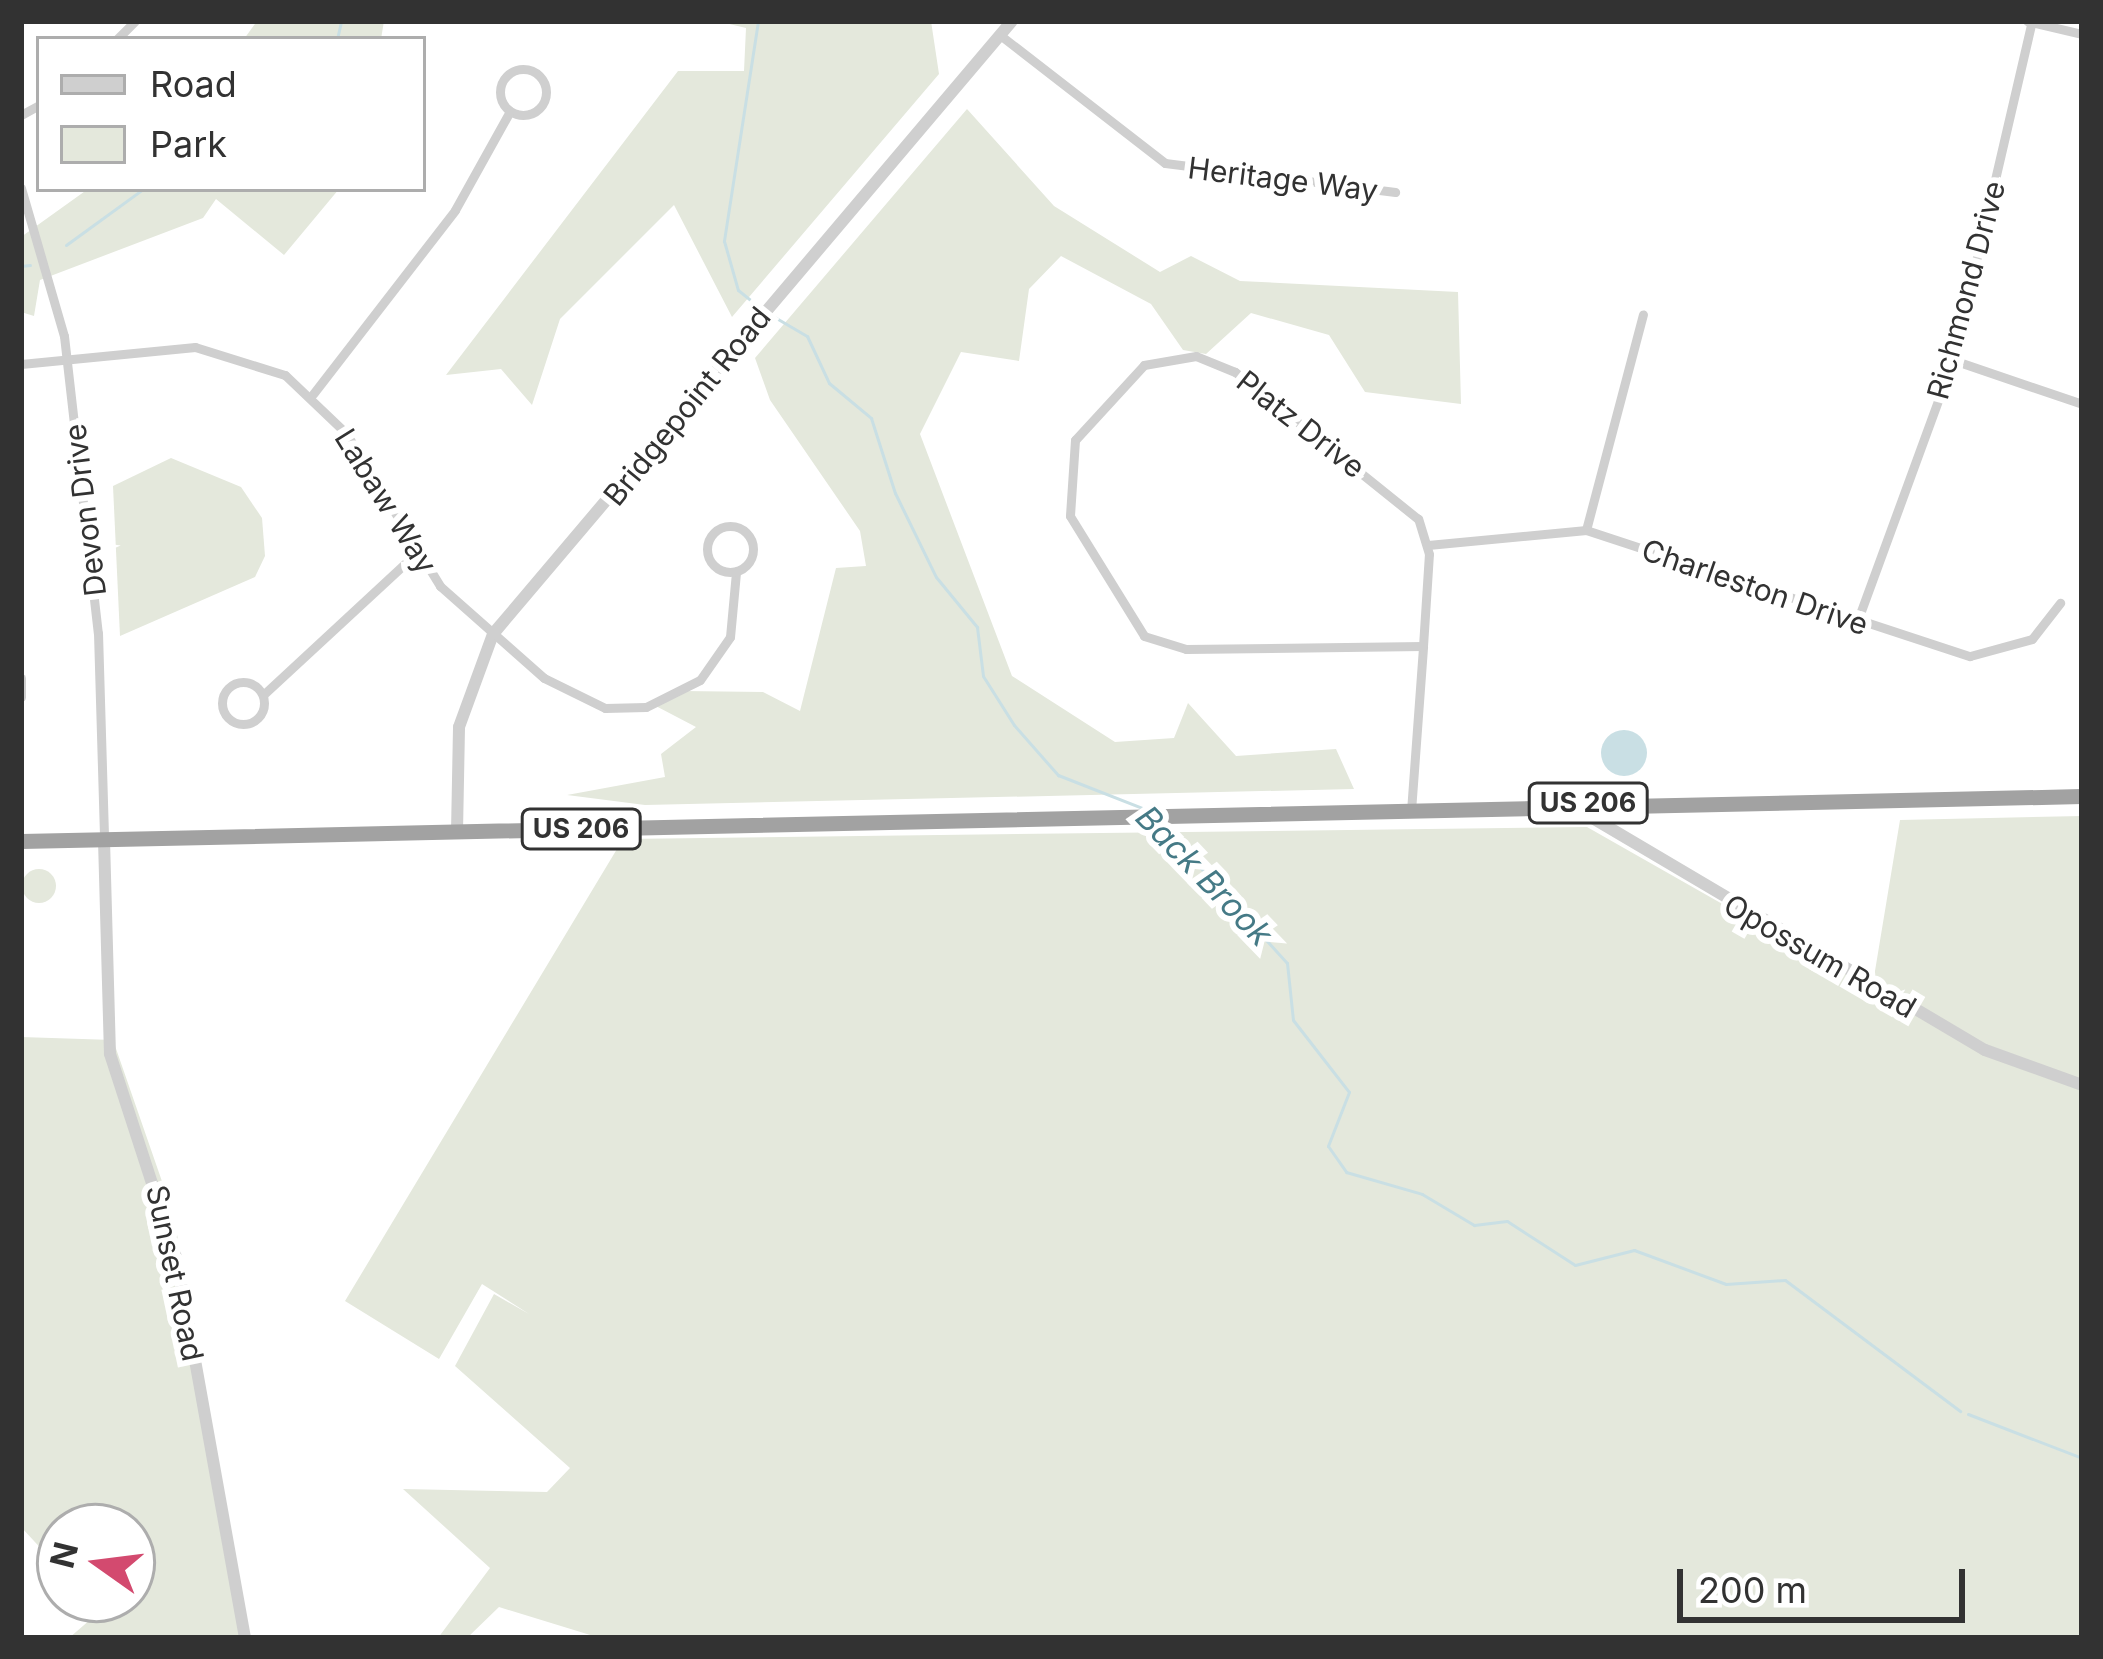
<!DOCTYPE html>
<html>
<head>
<meta charset="utf-8">
<style>
	body { margin:0 }
	#map { position:relative; width:2103px; height:1659px; overflow:hidden; background:#fff; font-family:Inter,sans-serif }
	div>[style] { position:absolute }
	.green>* { inset:0; background:#e4e8dc }
	.round { border-radius:50% }
	.water>* { inset:0; background:#c9dfe4 }
	.stream>* { height:3px; margin:-1.5px; padding:0 1.5px; transform-origin:1.5px; border-radius:1.5px; background:#c9dfe4 }
	.minor>* { height:9px; margin:-4.5px; padding:0 4.5px; transform-origin:4.5px; border-radius:4.5px; background:#cfcfcf }
	.minor>.ring { margin:-4.5px; padding:0; box-sizing:content-box; background:none; border:9px solid #cfcfcf; border-radius:50% }
	.tertiary>* { height:12px; margin:-6px; padding:0 6px; transform-origin:6px; border-radius:6px; background:#cfcfcf }
	.trunk>* { height:15px; margin:-7.5px; padding:0 7.5px; transform-origin:7.5px; border-radius:7.5px; background:#a2a2a2 }
	span { translate:-50% -50%; white-space:nowrap; text-align:center; line-height:1.15; -webkit-text-stroke:12px #fff; paint-order:stroke }
	.shield-label span { padding:3px 9px; background:#fff; border:3px solid; border-radius:9px; -webkit-text-stroke-width:0 }
	.shield-label { font-size:27px; color:#323232; font-weight:700 }
	.street-label { font-size:30px; color:#323232 }
	.water-label { font-size:33px; color:#457a86; font-style:italic }
	.frame { position:absolute; inset:0; border:24px solid #323232; pointer-events:none }
	.legend { position:absolute; left:36px; top:36px; width:390px; height:156px; box-sizing:border-box; background:#fff; border:3px solid #adadad; margin:0; padding:15px 21px; list-style:none; font-size:36px; color:#323232 }
	.legend li { display:flex; align-items:center; gap:24px; height:60px }
	.legend b { width:60px; border:3px solid #adadad }
	.north { position:absolute; left:36px; top:1503px; width:120px; height:120px; box-sizing:border-box; background:#fff; border:3px solid #adadad; border-radius:50%; rotate:284deg; font-size:33px; font-weight:700; line-height:48px; text-align:center; color:#323232 }
	.north::after { content:''; display:block; margin:auto; width:42px; height:54px; background:#d34a6f; clip-path:polygon(50% 0,100% 100%,50% 72%,0 100%) }
	.scale { position:absolute; left:1677px; top:1569px; width:288px; height:54px; box-sizing:border-box; border:6px solid #323232; border-top:0; padding-left:15px; font-size:36px; line-height:42px; white-space:nowrap; color:#323232; -webkit-text-stroke:9px #fff; paint-order:stroke }
</style>
</head>
<body>
<div id="map">
	<div class="green">
		<i style="clip-path:polygon(257px 21px,384px 21px,381px 39px,244px 39px)"></i>
		<i style="clip-path:polygon(717px 21px,931px 21px,939px 74px,732px 317px,674px 205px,560px 319px,532px 405px,501px 369px,446px 375px,678px 71px,744px 71px,746px 28px)"></i>
		<i style="clip-path:polygon(967px 109px,1054px 206px,1160px 272px,1191px 256px,1240px 281px,1458px 292px,1461px 404px,1365px 392px,1329px 335px,1251px 313px,1206px 354px,1183px 350px,1151px 304px,1061px 256px,1029px 289px,1019px 361px,961px 352px,920px 434px,1012px 676px,1115px 742px,1174px 738px,1188px 703px,1236px 756px,1336px 749px,1354px 789px,645px 805px,567px 795px,665px 777px,661px 754px,696px 727px,652px 704px,683px 691px,763px 692px,800px 711px,836px 568px,866px 566px,860px 531px,770px 400px,755px 358px)"></i>
		<i style="clip-path:polygon(88px 189px,339px 189px,284px 255px,216px 199px,203px 218px,40px 280px,34px 316px,21px 312px,21px 237px)"></i>
		<i style="clip-path:polygon(171px 458px,241px 487px,262px 518px,265px 556px,255px 577px,120px 636px,113px 486px)"></i>
		<i style="clip-path:polygon(2082px 816px,2082px 1638px,600px 1638px,499px 1607px,467px 1638px,438px 1638px,490px 1568px,403px 1489px,547px 1492px,570px 1468px,455px 1366px,494px 1294px,529px 1314px,482px 1284px,439px 1359px,345px 1301px,623px 839px,1587px 827px,1872px 989px,1900px 820px)"></i>
		<i class="round" style="left:22px;top:869px;width:34px;height:34px"></i>
		<i style="clip-path:polygon(21px 1037px,113px 1040px,174px 1216px,245px 1638px,69px 1638px,91px 1619px,79px 1599px,132px 1599px,132px 1527px,60px 1527px,60px 1569px,21px 1527px)"></i>
	</div>
	<div class="water">
		<i class="round" style="left:1601px;top:730px;width:46px;height:46px"></i>
	</div>
	<div class="stream">
		<i style="left:758px;top:21px;width:223px;rotate:98.8deg"></i>
		<i style="left:724px;top:241px;width:51px;rotate:74.1deg"></i>
		<i style="left:738px;top:290px;width:32px;rotate:39deg"></i>
		<i style="left:337px;top:39px;width:18px;rotate:-77deg"></i>
		<i style="left:66px;top:245px;width:95px;rotate:-36deg"></i>
		<i style="left:21px;top:266px;width:9px;rotate:-6deg"></i>
		<i style="left:771px;top:315px;width:42px;rotate:30.3deg"></i>
		<i style="left:807px;top:336px;width:52px;rotate:64.9deg"></i>
		<i style="left:829px;top:383px;width:55px;rotate:39.8deg"></i>
		<i style="left:871px;top:418px;width:79px;rotate:72.3deg"></i>
		<i style="left:895px;top:493px;width:93px;rotate:64deg"></i>
		<i style="left:936px;top:577px;width:65px;rotate:50.6deg"></i>
		<i style="left:977px;top:627px;width:49px;rotate:83deg"></i>
		<i style="left:983px;top:676px;width:58px;rotate:57.7deg"></i>
		<i style="left:1014px;top:725px;width:67px;rotate:48.7deg"></i>
		<i style="left:1058px;top:775px;width:99px;rotate:21.4deg"></i>
		<i style="left:1160px;top:823px;width:189px;rotate:47.8deg"></i>
		<i style="left:1287px;top:963px;width:57px;rotate:84deg"></i>
		<i style="left:1293px;top:1020px;width:91px;rotate:52.1deg"></i>
		<i style="left:1349px;top:1092px;width:58px;rotate:111.3deg"></i>
		<i style="left:1328px;top:1146px;width:32px;rotate:55deg"></i>
		<i style="left:1346px;top:1172px;width:79px;rotate:16.1deg"></i>
		<i style="left:1422px;top:1194px;width:61px;rotate:30.8deg"></i>
		<i style="left:1474px;top:1225px;width:33px;rotate:-7deg"></i>
		<i style="left:1507px;top:1221px;width:81px;rotate:32.9deg"></i>
		<i style="left:1575px;top:1265px;width:61px;rotate:-14.3deg"></i>
		<i style="left:1634px;top:1250px;width:98px;rotate:20.3deg"></i>
		<i style="left:1726px;top:1284px;width:59px;rotate:-3.9deg"></i>
		<i style="left:1785px;top:1280px;width:219px;rotate:36.8deg"></i>
		<i style="left:1968px;top:1414px;width:122px;rotate:21.1deg"></i>
	</div>
	<div class="minor">
		<i style="left:2027px;top:21px;width:57px;rotate:13.3deg"></i>
		<i style="left:1000px;top:35px;width:209px;rotate:37.8deg"></i>
		<i style="left:1165px;top:163px;width:232px;rotate:7.2deg"></i>
		<i style="left:117px;top:39px;width:25px;rotate:-45deg"></i>
		<i class="ring" style="left:500px;top:69px;width:37px;height:37px"></i>
		<i style="left:21px;top:115px;width:21px;rotate:-29deg"></i>
		<i style="left:21px;top:188px;width:154px;rotate:73.8deg"></i>
		<i style="left:64px;top:336px;width:299px;rotate:83.5deg"></i>
		<i style="left:98px;top:633px;width:207px;rotate:88.3deg"></i>
		<i style="left:1953px;top:360px;width:136px;rotate:18.8deg"></i>
		<i style="left:21px;top:364px;width:175px;rotate:-5.6deg"></i>
		<i style="left:195px;top:347px;width:94px;rotate:17.3deg"></i>
		<i style="left:285px;top:375px;width:84px;rotate:43.6deg"></i>
		<i style="left:346px;top:433px;width:180px;rotate:58.4deg"></i>
		<i style="left:440px;top:586px;width:139px;rotate:41.5deg"></i>
		<i style="left:544px;top:678px;width:68px;rotate:26.2deg"></i>
		<i style="left:605px;top:708px;width:41px;rotate:-1.4deg"></i>
		<i style="left:646px;top:707px;width:60px;rotate:-26.6deg"></i>
		<i style="left:700px;top:680px;width:52px;rotate:-55.1deg"></i>
		<i style="left:730px;top:637px;width:65px;rotate:-84.7deg"></i>
		<i style="left:313px;top:394px;width:232px;rotate:-52.3deg"></i>
		<i style="left:455px;top:210px;width:113px;rotate:-60.9deg"></i>
		<i class="ring" style="left:707px;top:526px;width:37px;height:37px"></i>
		<i style="left:1586px;top:530px;width:223px;rotate:-75.2deg"></i>
		<i style="left:1428px;top:545px;width:159px;rotate:-5.4deg"></i>
		<i style="left:1586px;top:530px;width:404px;rotate:18.2deg"></i>
		<i style="left:1970px;top:656px;width:64px;rotate:-15.3deg"></i>
		<i style="left:2032px;top:639px;width:46px;rotate:-52.1deg"></i>
		<i style="left:1857px;top:622px;width:279px;rotate:-69.9deg"></i>
		<i style="left:1953px;top:360px;width:348px;rotate:-76.9deg"></i>
		<i style="left:21px;top:678px;width:19px;rotate:90deg"></i>
		<i class="ring" style="left:222px;top:682px;width:33px;height:33px"></i>
		<i style="left:263px;top:695px;width:207px;rotate:-42.8deg"></i>
		<i style="left:1411px;top:811px;width:165px;rotate:-85.8deg"></i>
		<i style="left:1423px;top:646px;width:92px;rotate:-86.3deg"></i>
		<i style="left:1429px;top:554px;width:37px;rotate:-107deg"></i>
		<i style="left:1418px;top:519px;width:235px;rotate:-141.2deg"></i>
		<i style="left:1235px;top:372px;width:42px;rotate:-157.7deg"></i>
		<i style="left:1196px;top:356px;width:53px;rotate:170.2deg"></i>
		<i style="left:1144px;top:365px;width:102px;rotate:132.6deg"></i>
		<i style="left:1075px;top:440px;width:76px;rotate:93.8deg"></i>
		<i style="left:1070px;top:516px;width:141px;rotate:58.3deg"></i>
		<i style="left:1144px;top:636px;width:44px;rotate:17.2deg"></i>
		<i style="left:1186px;top:649px;width:237px;rotate:-0.7deg"></i>
	</div>
	<div class="tertiary">
		<i style="left:1574px;top:807px;width:477px;rotate:30.6deg"></i>
		<i style="left:1985px;top:1050px;width:103px;rotate:19.8deg"></i>
		<i style="left:457px;top:832px;width:105px;rotate:-88.9deg"></i>
		<i style="left:459px;top:727px;width:99px;rotate:-69.9deg"></i>
		<i style="left:493px;top:634px;width:803px;rotate:-49.75deg"></i>
		<i style="left:104px;top:840px;width:214px;rotate:88.4deg"></i>
		<i style="left:110px;top:1054px;width:217px;rotate:72deg"></i>
		<i style="left:177px;top:1260px;width:384px;rotate:79.8deg"></i>
	</div>
	<div class="trunk">
		<i style="left:21px;top:841px;width:2061px;rotate:-1.25deg"></i>
	</div>
	<div class="shield-label">
		<span style="left:1588px;top:803px">US 206</span>
		<span style="left:581px;top:829px">US 206</span>
	</div>
	<div class="street-label">
		<span style="left:1283px;top:179px;rotate:7deg">Heritage Way</span>
		<span style="left:1966px;top:290px;rotate:-75deg">Richmond Drive</span>
		<span style="left:687px;top:406px;rotate:-51deg">Bridgepoint Road</span>
		<span style="left:1301px;top:424px;rotate:38deg">Platz Drive</span>
		<span style="left:386px;top:501px;rotate:58deg">Labaw Way</span>
		<span style="left:85px;top:510px;rotate:-97deg">Devon Drive</span>
		<span style="left:1755px;top:587px;rotate:19deg">Charleston Drive</span>
		<span style="left:1820px;top:956px;rotate:30deg">Opossum Road</span>
		<span style="left:175px;top:1273px;rotate:78deg">Sunset Road</span>
	</div>
	<div class="water-label">
		<span style="left:1204px;top:876px;rotate:46deg">Back Brook</span>
	</div>
	<div class="frame"></div>
	<ul class="legend">
	<li><b style="height:15px;background:#cfcfcf"></b>Road</li>
	<li><b style="height:33px;background:#e4e8dc"></b>Park</li>
	</ul>
	<div class="north">N</div>
	<div class="scale">200 m</div>
</div>
</body>
</html>
